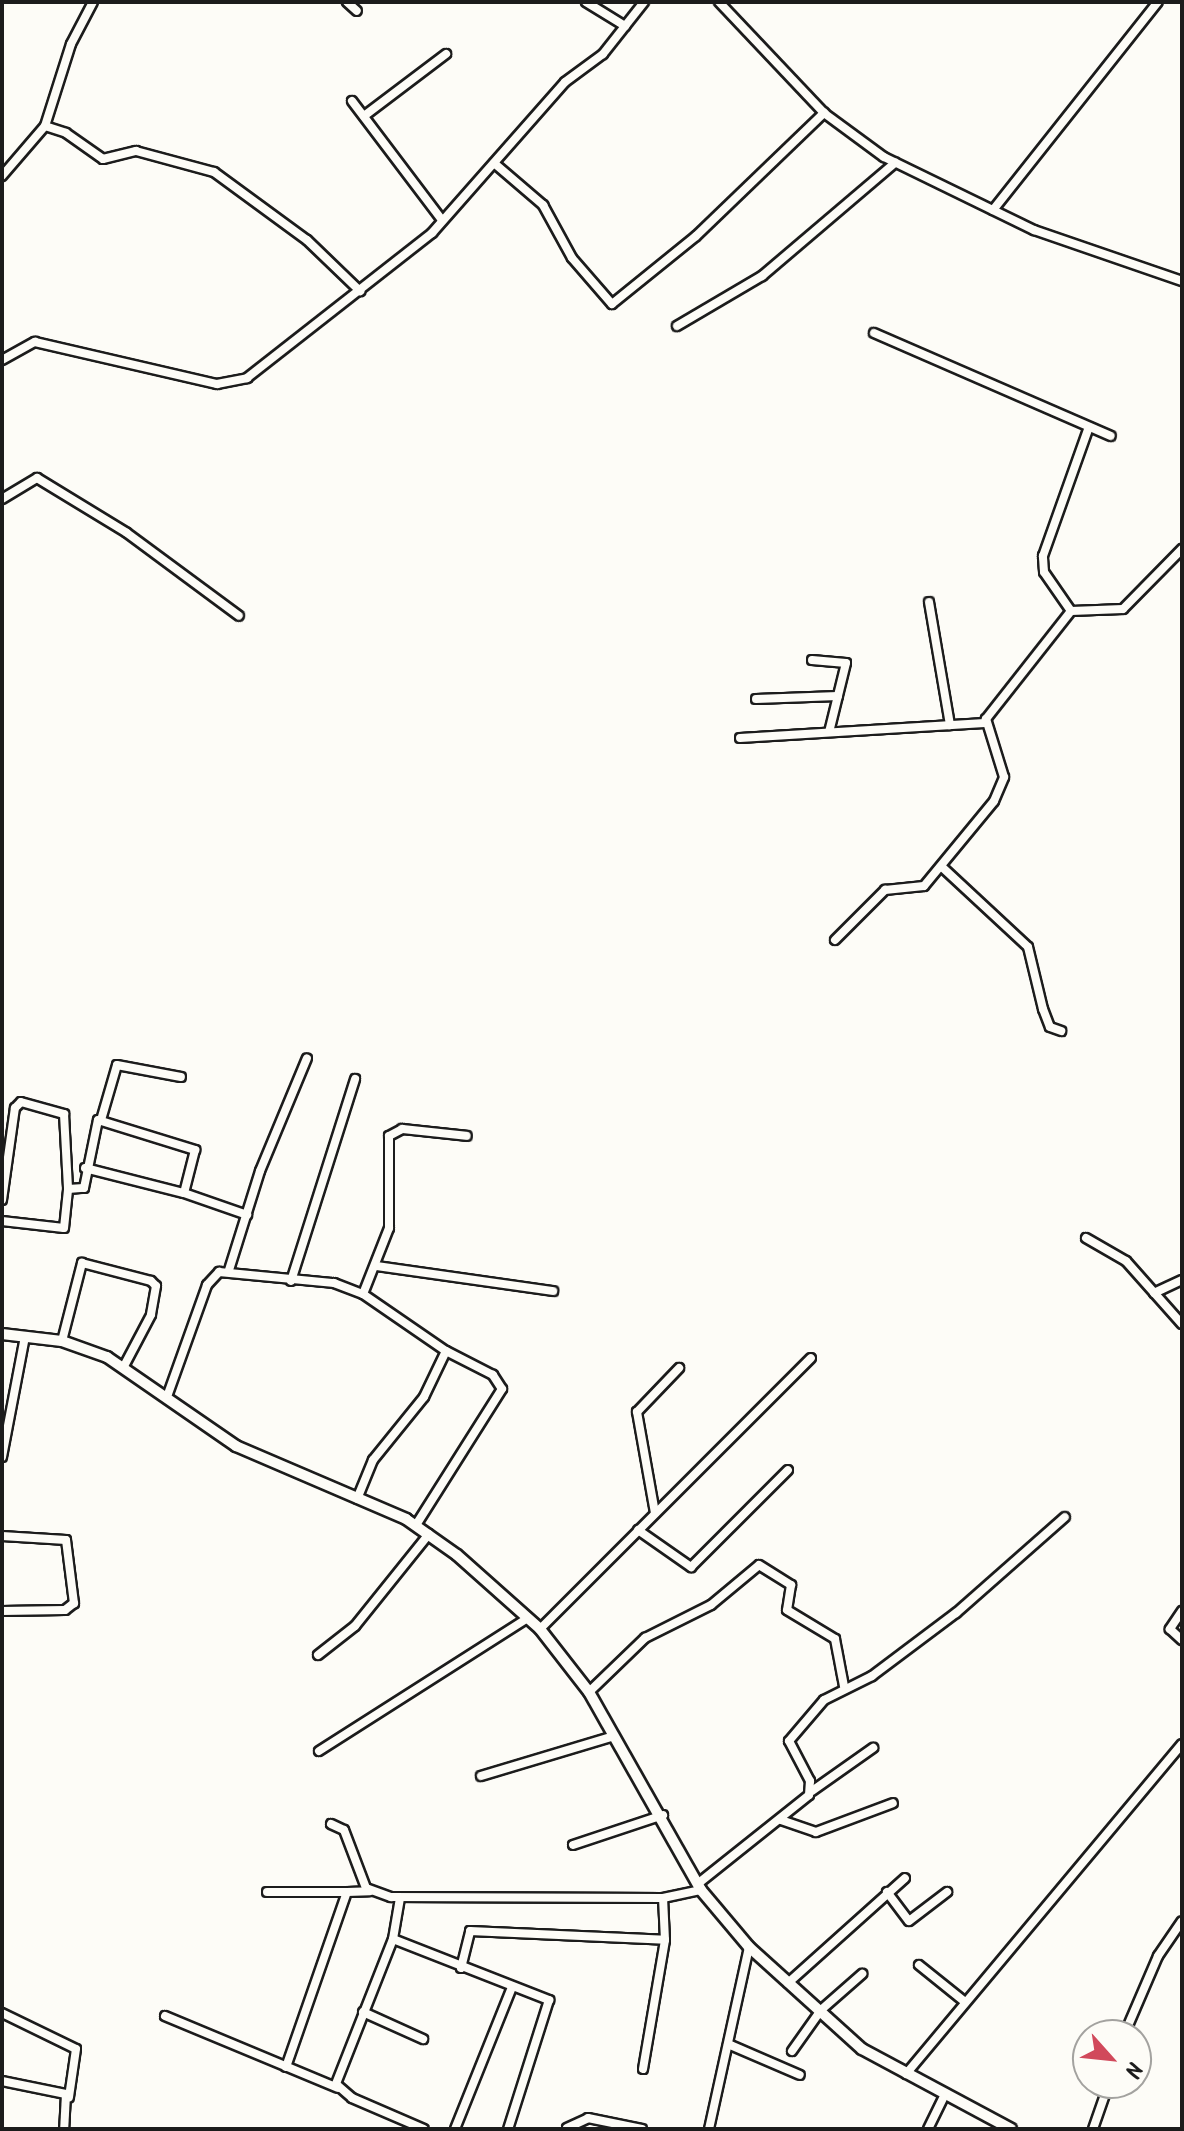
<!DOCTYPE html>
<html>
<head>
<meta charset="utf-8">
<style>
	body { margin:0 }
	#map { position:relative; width:1184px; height:2131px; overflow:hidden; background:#fdfcf7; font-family:Kalam,sans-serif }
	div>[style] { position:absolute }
	.roads { filter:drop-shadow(2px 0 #1c1c1c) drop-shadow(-2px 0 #1c1c1c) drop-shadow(0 2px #1c1c1c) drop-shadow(0 -2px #1c1c1c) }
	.minor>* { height:8px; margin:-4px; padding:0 4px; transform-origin:4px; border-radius:4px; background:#fdfcf7 }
	.tertiary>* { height:10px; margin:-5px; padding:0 5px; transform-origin:5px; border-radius:5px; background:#fdfcf7 }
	span { translate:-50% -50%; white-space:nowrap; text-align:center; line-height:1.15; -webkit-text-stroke:6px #fdfcf7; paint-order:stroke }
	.frame { position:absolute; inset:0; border:4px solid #1c1c1c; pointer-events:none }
	.north { position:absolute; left:1072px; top:2019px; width:80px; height:80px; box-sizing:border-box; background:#fdfcf7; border:2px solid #a3a29f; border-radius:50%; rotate:117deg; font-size:22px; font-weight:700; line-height:32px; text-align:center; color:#1c1c1c }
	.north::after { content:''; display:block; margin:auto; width:28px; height:36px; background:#d1495b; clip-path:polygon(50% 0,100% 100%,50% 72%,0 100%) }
</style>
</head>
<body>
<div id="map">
	<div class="roads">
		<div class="minor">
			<i style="left:347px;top:2px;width:13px;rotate:42deg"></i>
			<i style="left:586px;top:2px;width:46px;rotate:31.6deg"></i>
			<i style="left:719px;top:2px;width:153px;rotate:46.6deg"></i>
			<i style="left:824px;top:113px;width:74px;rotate:36.3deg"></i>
			<i style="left:884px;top:157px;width:167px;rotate:26deg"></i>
			<i style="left:1034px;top:230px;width:157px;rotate:19deg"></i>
			<i style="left:352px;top:101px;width:149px;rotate:52.9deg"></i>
			<i style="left:364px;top:116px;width:103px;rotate:-37.1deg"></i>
			<i style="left:45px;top:126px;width:22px;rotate:18deg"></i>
			<i style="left:66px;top:133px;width:45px;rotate:35.1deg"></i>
			<i style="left:103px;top:159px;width:34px;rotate:-14deg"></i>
			<i style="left:136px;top:151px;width:81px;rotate:15.1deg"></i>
			<i style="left:214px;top:172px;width:115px;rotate:36.2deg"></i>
			<i style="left:307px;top:240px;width:74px;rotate:43.9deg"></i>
			<i style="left:494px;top:163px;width:65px;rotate:40.6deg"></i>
			<i style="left:543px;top:205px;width:60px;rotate:61.3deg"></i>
			<i style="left:572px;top:258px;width:61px;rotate:49deg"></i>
			<i style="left:612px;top:304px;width:108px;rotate:-39deg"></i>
			<i style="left:696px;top:236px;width:178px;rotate:-43.9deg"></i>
			<i style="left:2px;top:176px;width:66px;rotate:-49.3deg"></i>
			<i style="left:45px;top:126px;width:86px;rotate:-72.4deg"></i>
			<i style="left:71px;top:44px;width:47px;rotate:-62.4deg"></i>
			<i style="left:993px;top:210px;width:265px;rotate:-51.6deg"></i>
			<i style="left:677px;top:326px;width:99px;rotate:-30.5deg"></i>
			<i style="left:762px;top:276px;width:175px;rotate:-40.4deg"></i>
			<i style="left:874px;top:333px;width:258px;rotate:23.5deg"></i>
			<i style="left:2px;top:360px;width:38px;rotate:-29deg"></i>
			<i style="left:35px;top:342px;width:187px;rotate:13deg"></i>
			<i style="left:217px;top:384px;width:31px;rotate:-11deg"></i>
			<i style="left:247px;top:378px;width:235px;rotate:-38.1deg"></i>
			<i style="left:432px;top:233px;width:201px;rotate:-48.6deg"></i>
			<i style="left:565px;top:82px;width:47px;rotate:-36.4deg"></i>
			<i style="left:603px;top:54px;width:66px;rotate:-51.7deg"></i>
			<i style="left:2px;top:499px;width:41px;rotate:-31deg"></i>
			<i style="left:37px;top:478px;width:105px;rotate:31.4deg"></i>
			<i style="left:127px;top:533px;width:139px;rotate:36.5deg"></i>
			<i style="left:929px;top:602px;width:125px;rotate:80.3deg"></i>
			<i style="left:1071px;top:611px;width:47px;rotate:-124.7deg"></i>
			<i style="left:1044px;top:572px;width:16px;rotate:-94deg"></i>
			<i style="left:1043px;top:556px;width:137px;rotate:-70.4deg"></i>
			<i style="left:1071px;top:611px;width:52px;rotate:-2.2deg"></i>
			<i style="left:1123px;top:609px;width:84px;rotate:-45.5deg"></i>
			<i style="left:812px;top:660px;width:34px;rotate:5deg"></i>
			<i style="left:846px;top:663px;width:71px;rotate:103.8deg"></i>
			<i style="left:756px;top:699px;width:82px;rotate:-2.1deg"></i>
			<i style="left:740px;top:738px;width:245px;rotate:-3.5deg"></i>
			<i style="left:942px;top:867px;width:117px;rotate:42.9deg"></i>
			<i style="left:1028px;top:947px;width:64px;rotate:76.4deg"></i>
			<i style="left:1043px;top:1009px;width:19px;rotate:69deg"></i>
			<i style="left:1050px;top:1027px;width:12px;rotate:20deg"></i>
			<i style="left:835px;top:940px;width:71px;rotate:-45deg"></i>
			<i style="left:885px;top:890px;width:39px;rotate:-6deg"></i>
			<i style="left:924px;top:886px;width:110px;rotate:-50.5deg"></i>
			<i style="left:994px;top:801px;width:26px;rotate:-67deg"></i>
			<i style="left:1004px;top:777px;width:61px;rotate:-107.2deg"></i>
			<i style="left:986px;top:719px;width:137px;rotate:-51.8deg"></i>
			<i style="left:101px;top:1120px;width:57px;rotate:-73.8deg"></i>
			<i style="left:117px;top:1065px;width:65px;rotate:10.6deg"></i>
			<i style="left:85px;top:1168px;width:102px;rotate:14.2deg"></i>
			<i style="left:2px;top:1200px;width:93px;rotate:-82deg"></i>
			<i style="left:15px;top:1108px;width:8px;rotate:-45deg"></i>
			<i style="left:21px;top:1102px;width:45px;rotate:15.6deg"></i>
			<i style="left:64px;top:1114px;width:75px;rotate:86.9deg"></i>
			<i style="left:2px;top:1221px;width:62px;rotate:6.4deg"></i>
			<i style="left:64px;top:1228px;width:39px;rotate:-84deg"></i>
			<i style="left:68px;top:1189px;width:16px;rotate:-4deg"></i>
			<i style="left:84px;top:1188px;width:69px;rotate:-78.4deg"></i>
			<i style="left:98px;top:1120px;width:102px;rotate:17.2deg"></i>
			<i style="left:195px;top:1150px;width:44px;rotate:104.3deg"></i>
			<i style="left:184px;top:1193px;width:67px;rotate:19.2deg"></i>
			<i style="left:1086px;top:1238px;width:46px;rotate:29.9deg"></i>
			<i style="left:1126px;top:1261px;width:84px;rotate:48.4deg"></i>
			<i style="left:377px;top:1266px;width:178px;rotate:8.1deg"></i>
			<i style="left:229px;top:1270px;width:104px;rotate:-72.6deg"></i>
			<i style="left:260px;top:1171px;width:122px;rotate:-67.4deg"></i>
			<i style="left:291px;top:1281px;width:212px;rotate:-72.4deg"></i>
			<i style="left:1154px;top:1293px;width:31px;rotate:-25deg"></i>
			<i style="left:363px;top:1294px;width:71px;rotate:-68.5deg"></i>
			<i style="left:389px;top:1228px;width:92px;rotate:-90deg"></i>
			<i style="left:389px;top:1136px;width:15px;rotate:-28deg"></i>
			<i style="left:402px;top:1129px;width:65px;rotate:6.1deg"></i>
			<i style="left:62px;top:1341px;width:81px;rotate:-75.6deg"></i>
			<i style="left:82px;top:1263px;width:71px;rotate:14.6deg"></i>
			<i style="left:151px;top:1281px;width:7px;rotate:45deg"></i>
			<i style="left:156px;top:1286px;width:29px;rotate:100deg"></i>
			<i style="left:151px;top:1315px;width:58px;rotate:117.9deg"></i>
			<i style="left:168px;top:1394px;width:116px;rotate:-70.3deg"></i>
			<i style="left:207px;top:1285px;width:18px;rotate:-47deg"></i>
			<i style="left:219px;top:1272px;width:116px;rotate:5.5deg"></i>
			<i style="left:334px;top:1283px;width:31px;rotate:21deg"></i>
			<i style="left:363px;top:1294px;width:101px;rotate:34.5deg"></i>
			<i style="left:446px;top:1351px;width:51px;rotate:115.6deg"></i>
			<i style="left:424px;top:1397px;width:81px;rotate:129deg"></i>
			<i style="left:373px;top:1460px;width:42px;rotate:112.3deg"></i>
			<i style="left:2px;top:1457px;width:123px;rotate:-79.2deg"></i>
			<i style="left:655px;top:1513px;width:103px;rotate:-100.1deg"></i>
			<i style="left:637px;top:1412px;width:61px;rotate:-46.3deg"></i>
			<i style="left:416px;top:1525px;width:161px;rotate:-57.7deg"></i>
			<i style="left:502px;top:1389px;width:17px;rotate:-123deg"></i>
			<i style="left:493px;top:1375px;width:53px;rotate:-152.9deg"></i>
			<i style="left:638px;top:1530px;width:65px;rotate:34.9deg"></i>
			<i style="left:691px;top:1567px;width:137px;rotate:-45deg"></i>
			<i style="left:2px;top:1536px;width:64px;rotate:3.6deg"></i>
			<i style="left:66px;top:1540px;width:64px;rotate:82.8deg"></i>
			<i style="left:74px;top:1603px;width:11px;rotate:142deg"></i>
			<i style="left:65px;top:1610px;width:63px;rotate:179.1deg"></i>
			<i style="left:1182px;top:1611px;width:22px;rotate:124deg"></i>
			<i style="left:1170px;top:1629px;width:16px;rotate:43deg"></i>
			<i style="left:540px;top:1629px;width:383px;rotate:-45deg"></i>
			<i style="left:318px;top:1655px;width:47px;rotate:-38.1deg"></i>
			<i style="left:355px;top:1626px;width:118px;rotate:-51.2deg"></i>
			<i style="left:589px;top:1692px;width:78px;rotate:-44deg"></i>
			<i style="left:645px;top:1638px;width:74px;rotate:-26.6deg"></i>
			<i style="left:711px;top:1605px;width:62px;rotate:-39.8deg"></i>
			<i style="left:759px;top:1565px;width:38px;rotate:32deg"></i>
			<i style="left:791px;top:1585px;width:25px;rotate:99deg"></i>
			<i style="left:787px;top:1610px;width:56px;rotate:31.1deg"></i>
			<i style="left:835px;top:1639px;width:48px;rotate:79.2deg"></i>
			<i style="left:319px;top:1751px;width:248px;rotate:-32.5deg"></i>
			<i style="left:481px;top:1776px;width:139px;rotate:-16.7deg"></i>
			<i style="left:812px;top:1791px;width:75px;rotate:-35.2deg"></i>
			<i style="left:781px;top:1820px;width:37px;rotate:19deg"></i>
			<i style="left:816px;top:1832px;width:82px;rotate:-20.6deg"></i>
			<i style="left:331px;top:1824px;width:14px;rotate:25deg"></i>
			<i style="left:344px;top:1830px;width:62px;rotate:69.2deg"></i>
			<i style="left:366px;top:1888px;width:27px;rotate:20deg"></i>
			<i style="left:391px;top:1897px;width:272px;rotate:0.2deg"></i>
			<i style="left:663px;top:1898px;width:39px;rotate:-12deg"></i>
			<i style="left:573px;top:1845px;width:95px;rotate:-18.4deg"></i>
			<i style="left:700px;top:1882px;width:139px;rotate:-38.6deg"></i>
			<i style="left:809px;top:1795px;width:14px;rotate:-86deg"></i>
			<i style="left:810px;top:1781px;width:45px;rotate:-117.7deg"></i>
			<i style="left:789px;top:1741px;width:54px;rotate:-49.5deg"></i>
			<i style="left:824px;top:1700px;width:54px;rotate:-26.6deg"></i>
			<i style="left:872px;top:1676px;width:105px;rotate:-36.9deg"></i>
			<i style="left:956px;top:1613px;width:145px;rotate:-41.4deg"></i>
			<i style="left:267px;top:1892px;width:80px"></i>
			<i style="left:887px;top:1892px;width:36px;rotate:53deg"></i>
			<i style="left:909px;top:1921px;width:48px;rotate:-37.3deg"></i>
			<i style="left:400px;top:1898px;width:42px;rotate:99.7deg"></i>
			<i style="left:393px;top:1939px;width:156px;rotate:111.5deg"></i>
			<i style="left:336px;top:2084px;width:21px;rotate:41deg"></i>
			<i style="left:352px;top:2098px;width:78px;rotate:23.3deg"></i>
			<i style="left:393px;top:1939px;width:168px;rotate:21.4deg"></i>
			<i style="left:549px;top:2000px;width:135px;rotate:107.6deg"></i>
			<i style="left:919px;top:1965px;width:58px;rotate:38.7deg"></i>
			<i style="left:461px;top:1968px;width:38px;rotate:-76deg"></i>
			<i style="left:470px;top:1931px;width:195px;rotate:2.6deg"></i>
			<i style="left:665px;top:1940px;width:42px;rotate:-92.7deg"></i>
			<i style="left:788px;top:1983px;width:157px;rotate:-41.9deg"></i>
			<i style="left:363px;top:2012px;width:66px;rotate:24.2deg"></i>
			<i style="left:2px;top:2013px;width:82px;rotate:25.9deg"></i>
			<i style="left:76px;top:2049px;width:49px;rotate:98.3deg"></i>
			<i style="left:165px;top:2016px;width:187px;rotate:22.6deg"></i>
			<i style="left:1124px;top:2035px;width:86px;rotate:-66.7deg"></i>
			<i style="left:1158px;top:1956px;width:42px;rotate:-55.6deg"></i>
			<i style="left:728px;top:2044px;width:78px;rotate:23.3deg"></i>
			<i style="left:792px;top:2051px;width:50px;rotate:-54.7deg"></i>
			<i style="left:821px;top:2010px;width:55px;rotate:-41.3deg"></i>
			<i style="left:286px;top:2067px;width:185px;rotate:-70.8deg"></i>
			<i style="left:347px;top:1892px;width:23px;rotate:-2deg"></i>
			<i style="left:643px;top:2069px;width:131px;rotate:-80.3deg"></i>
			<i style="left:906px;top:2074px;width:430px;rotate:-50.1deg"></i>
			<i style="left:2px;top:2081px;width:65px;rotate:11.5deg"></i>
			<i style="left:66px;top:2094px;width:35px;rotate:93deg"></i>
			<i style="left:567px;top:2128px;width:23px;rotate:-25deg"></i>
			<i style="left:588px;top:2118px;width:55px;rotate:11.5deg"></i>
			<i style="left:455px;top:2129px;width:153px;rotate:-68.1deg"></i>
			<i style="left:709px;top:2129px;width:186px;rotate:-77.6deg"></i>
			<i style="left:928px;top:2129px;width:34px;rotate:-64deg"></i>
			<i style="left:1093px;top:2129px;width:49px;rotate:-70.8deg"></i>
		</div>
		<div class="tertiary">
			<i style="left:2px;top:1334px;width:60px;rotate:6.7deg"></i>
			<i style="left:62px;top:1341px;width:48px;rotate:19.6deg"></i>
			<i style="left:107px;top:1357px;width:157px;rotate:34.6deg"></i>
			<i style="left:236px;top:1446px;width:185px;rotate:23.2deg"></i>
			<i style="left:406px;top:1519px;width:62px;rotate:35.2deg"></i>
			<i style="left:457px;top:1555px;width:111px;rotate:41.7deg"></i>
			<i style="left:540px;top:1629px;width:80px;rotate:52.1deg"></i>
			<i style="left:589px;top:1692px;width:227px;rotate:60.5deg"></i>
			<i style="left:701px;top:1890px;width:75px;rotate:49.9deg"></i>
			<i style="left:749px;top:1947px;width:152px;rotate:42.1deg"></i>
			<i style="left:862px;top:2049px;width:169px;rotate:28.2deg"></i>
		</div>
	</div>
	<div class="frame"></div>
	<div class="north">N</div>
</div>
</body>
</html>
